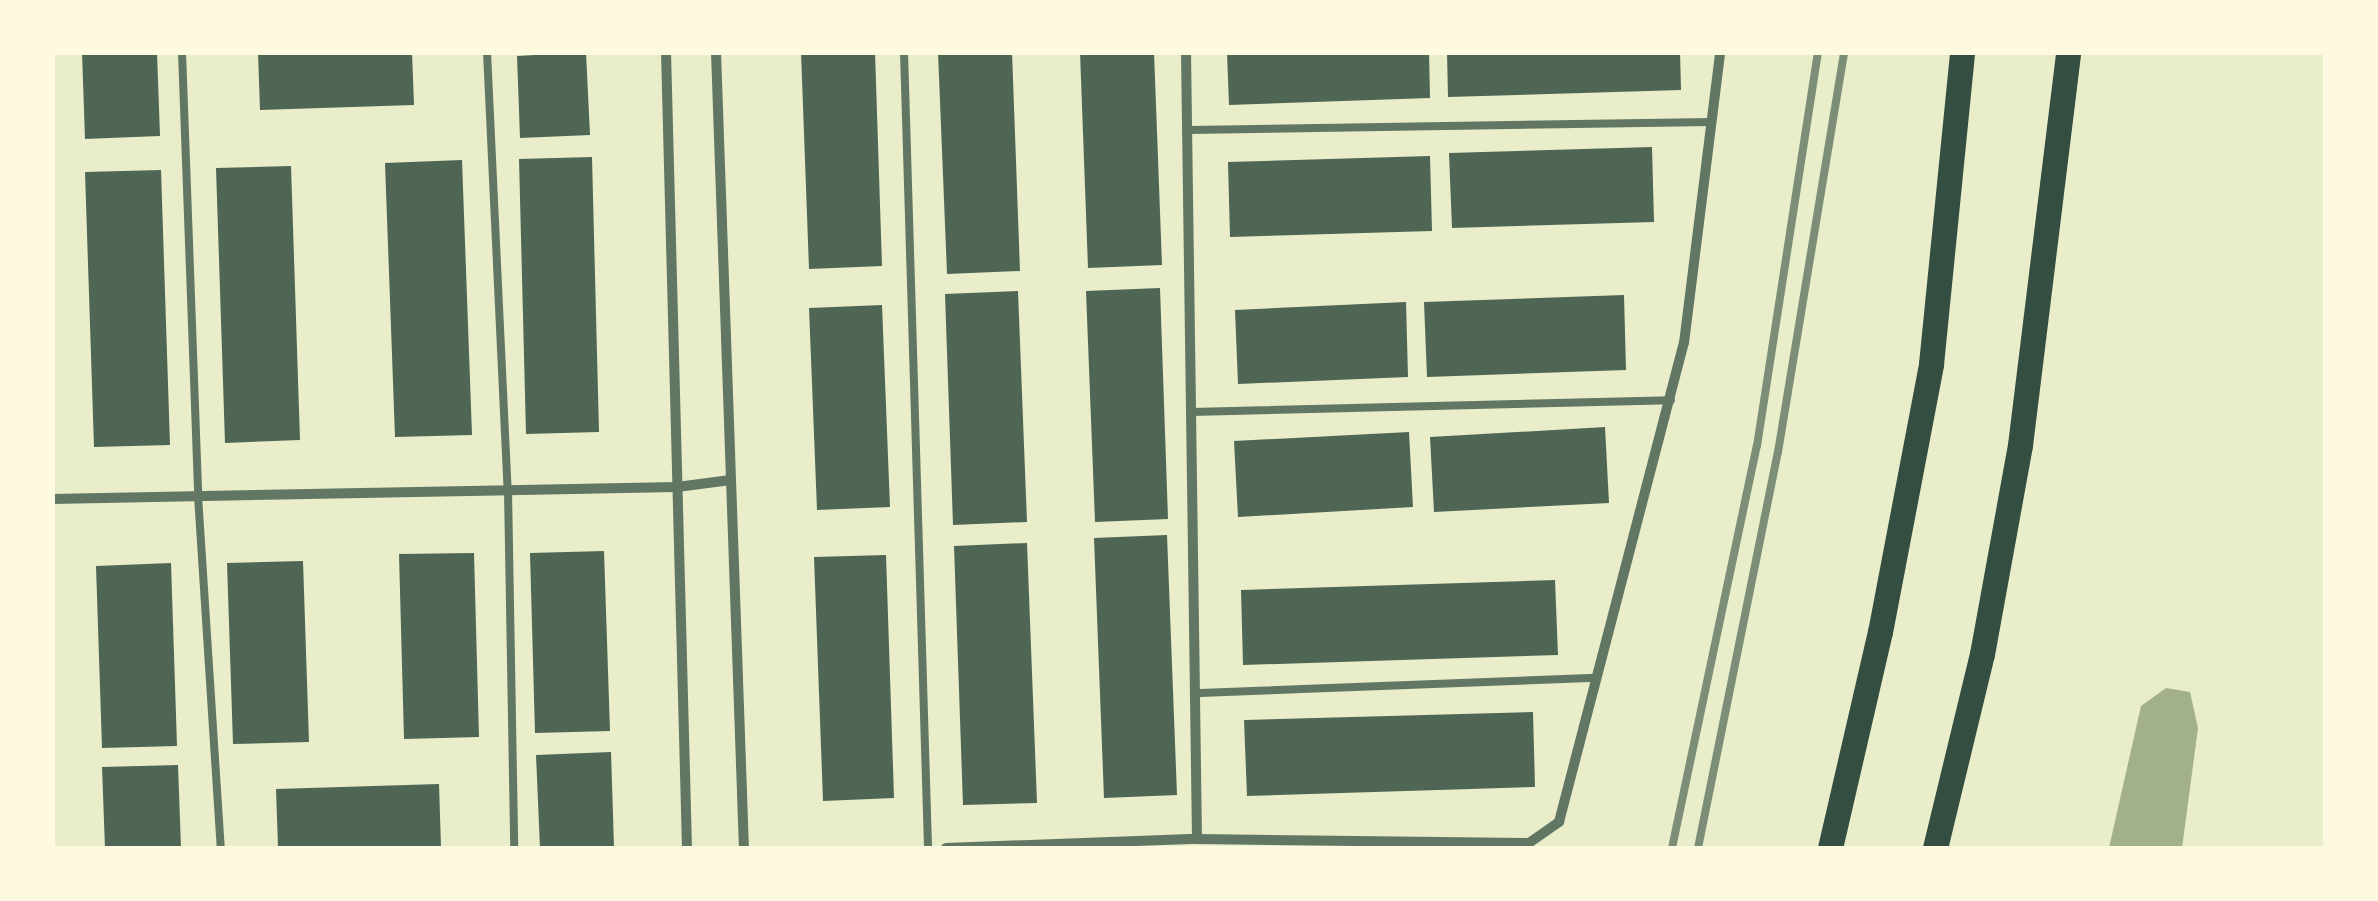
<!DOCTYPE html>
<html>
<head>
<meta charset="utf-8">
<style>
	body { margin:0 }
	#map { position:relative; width:2378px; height:901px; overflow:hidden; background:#e9edc9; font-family:"Times New Roman",serif }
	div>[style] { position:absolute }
	.water>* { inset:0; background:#a3b18a }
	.building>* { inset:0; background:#4f6655 }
	.service>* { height:8px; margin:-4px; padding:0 4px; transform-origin:4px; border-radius:4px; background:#617663 }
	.minor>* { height:10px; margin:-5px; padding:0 5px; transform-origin:5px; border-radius:5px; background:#617663 }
	.primary>* { height:25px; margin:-12.5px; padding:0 12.5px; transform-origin:12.5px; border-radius:12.5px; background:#344e41 }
	.rail>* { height:8px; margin:-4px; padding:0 4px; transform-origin:4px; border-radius:4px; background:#7c8e77 }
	span { translate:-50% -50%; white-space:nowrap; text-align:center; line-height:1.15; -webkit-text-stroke:8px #fefae0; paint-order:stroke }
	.frame { position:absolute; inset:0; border:55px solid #fefae0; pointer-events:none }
</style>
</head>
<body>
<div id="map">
	<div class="water">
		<i style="clip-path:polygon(2166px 688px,2190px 692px,2198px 728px,2182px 848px,2109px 848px,2141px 706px)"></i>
	</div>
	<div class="building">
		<i style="clip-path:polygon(82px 52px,157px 52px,160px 136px,85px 139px)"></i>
		<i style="clip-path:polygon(258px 52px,412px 52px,414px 105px,260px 110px)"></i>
		<i style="clip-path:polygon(586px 52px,590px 135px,520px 138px,517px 56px)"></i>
		<i style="clip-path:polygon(801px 52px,875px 52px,882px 266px,809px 269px)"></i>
		<i style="clip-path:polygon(938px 52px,1012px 52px,1020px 271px,947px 274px)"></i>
		<i style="clip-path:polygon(1080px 52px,1154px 52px,1162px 265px,1088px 268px)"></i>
		<i style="clip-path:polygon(1227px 52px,1429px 52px,1430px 98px,1229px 105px)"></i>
		<i style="clip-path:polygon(1447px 52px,1680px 52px,1681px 90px,1448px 97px)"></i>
		<i style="clip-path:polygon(1652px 147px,1654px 222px,1452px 228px,1449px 153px)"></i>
		<i style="clip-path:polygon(1430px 156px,1432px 231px,1230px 237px,1228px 162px)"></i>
		<i style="clip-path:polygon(592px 157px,599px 432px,526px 434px,519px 159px)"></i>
		<i style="clip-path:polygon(462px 160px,472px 435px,395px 437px,385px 163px)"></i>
		<i style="clip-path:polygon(291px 166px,300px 440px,225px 443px,216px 168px)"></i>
		<i style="clip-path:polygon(161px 170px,170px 445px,94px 447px,85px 172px)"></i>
		<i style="clip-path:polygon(1160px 288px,1168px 519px,1095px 522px,1086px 291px)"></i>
		<i style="clip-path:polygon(1018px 291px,1027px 522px,953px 525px,945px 294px)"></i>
		<i style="clip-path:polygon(1624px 295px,1626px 370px,1427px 377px,1424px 302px)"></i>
		<i style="clip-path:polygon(1406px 302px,1408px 377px,1238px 384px,1235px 310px)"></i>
		<i style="clip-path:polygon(882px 305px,890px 507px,817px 510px,809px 308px)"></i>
		<i style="clip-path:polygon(1605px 427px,1609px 503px,1434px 512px,1430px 437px)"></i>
		<i style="clip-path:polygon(1409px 432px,1413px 507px,1238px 517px,1234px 441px)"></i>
		<i style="clip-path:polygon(1167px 535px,1177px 795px,1104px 798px,1094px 538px)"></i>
		<i style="clip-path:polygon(1027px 543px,1037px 803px,963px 805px,954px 546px)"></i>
		<i style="clip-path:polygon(604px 551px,610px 731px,535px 733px,530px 553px)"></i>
		<i style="clip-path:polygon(474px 553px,479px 737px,404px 739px,399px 554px)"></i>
		<i style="clip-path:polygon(886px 555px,894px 798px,823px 801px,814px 557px)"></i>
		<i style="clip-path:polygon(303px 561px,309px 742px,233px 744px,227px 563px)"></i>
		<i style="clip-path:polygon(171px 563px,177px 746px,102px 748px,96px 566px)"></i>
		<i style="clip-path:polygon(1555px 580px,1558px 655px,1243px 665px,1241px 590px)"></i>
		<i style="clip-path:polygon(1533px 712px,1535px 787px,1247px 796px,1244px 720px)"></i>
		<i style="clip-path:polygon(611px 752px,614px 848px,540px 848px,536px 755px)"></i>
		<i style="clip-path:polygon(178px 765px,181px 848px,105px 848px,102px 767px)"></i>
		<i style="clip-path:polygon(439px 784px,441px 848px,278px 848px,276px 789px)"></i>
	</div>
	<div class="service">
		<i style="left:182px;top:52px;width:444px;rotate:87.9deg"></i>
		<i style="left:198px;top:496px;width:353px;rotate:86.3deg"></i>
		<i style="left:487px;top:52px;width:439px;rotate:87.3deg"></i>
		<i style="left:508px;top:490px;width:358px;rotate:89deg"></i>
		<i style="left:904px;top:52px;width:796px;rotate:88.27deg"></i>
		<i style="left:1189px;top:130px;width:523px;rotate:-0.88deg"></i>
		<i style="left:1191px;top:412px;width:480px;rotate:-1.4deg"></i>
		<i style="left:1200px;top:693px;width:397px;rotate:-2.2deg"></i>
	</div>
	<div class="minor">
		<i style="left:666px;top:52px;width:796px;rotate:88.49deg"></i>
		<i style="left:716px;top:52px;width:796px;rotate:87.99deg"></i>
		<i style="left:1186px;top:52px;width:787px;rotate:89.2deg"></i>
		<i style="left:52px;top:499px;width:625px;rotate:-1.1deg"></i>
		<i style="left:677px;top:487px;width:54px;rotate:-7.4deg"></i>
		<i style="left:946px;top:848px;width:251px;rotate:-2.1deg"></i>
		<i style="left:1197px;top:839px;width:332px;rotate:0.7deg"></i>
		<i style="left:1529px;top:843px;width:37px;rotate:-35deg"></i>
		<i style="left:1559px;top:822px;width:495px;rotate:-75.4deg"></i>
		<i style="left:1684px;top:343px;width:293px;rotate:-82.9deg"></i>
	</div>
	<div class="primary">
		<i style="left:1830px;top:848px;width:222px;rotate:-77deg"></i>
		<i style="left:1880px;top:632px;width:273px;rotate:-79.2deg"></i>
		<i style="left:1931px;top:364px;width:314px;rotate:-84.3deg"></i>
		<i style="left:1935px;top:848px;width:200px;rotate:-76.4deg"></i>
		<i style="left:1982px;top:654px;width:212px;rotate:-79.7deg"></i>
		<i style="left:2020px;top:445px;width:396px;rotate:-83deg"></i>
	</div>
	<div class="rail">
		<i style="left:1672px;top:848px;width:411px;rotate:-78.1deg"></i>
		<i style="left:1757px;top:446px;width:399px;rotate:-81.2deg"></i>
		<i style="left:1698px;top:848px;width:404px;rotate:-78.6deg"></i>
		<i style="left:1778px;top:452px;width:405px;rotate:-80.6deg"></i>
	</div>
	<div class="frame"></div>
</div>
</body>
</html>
